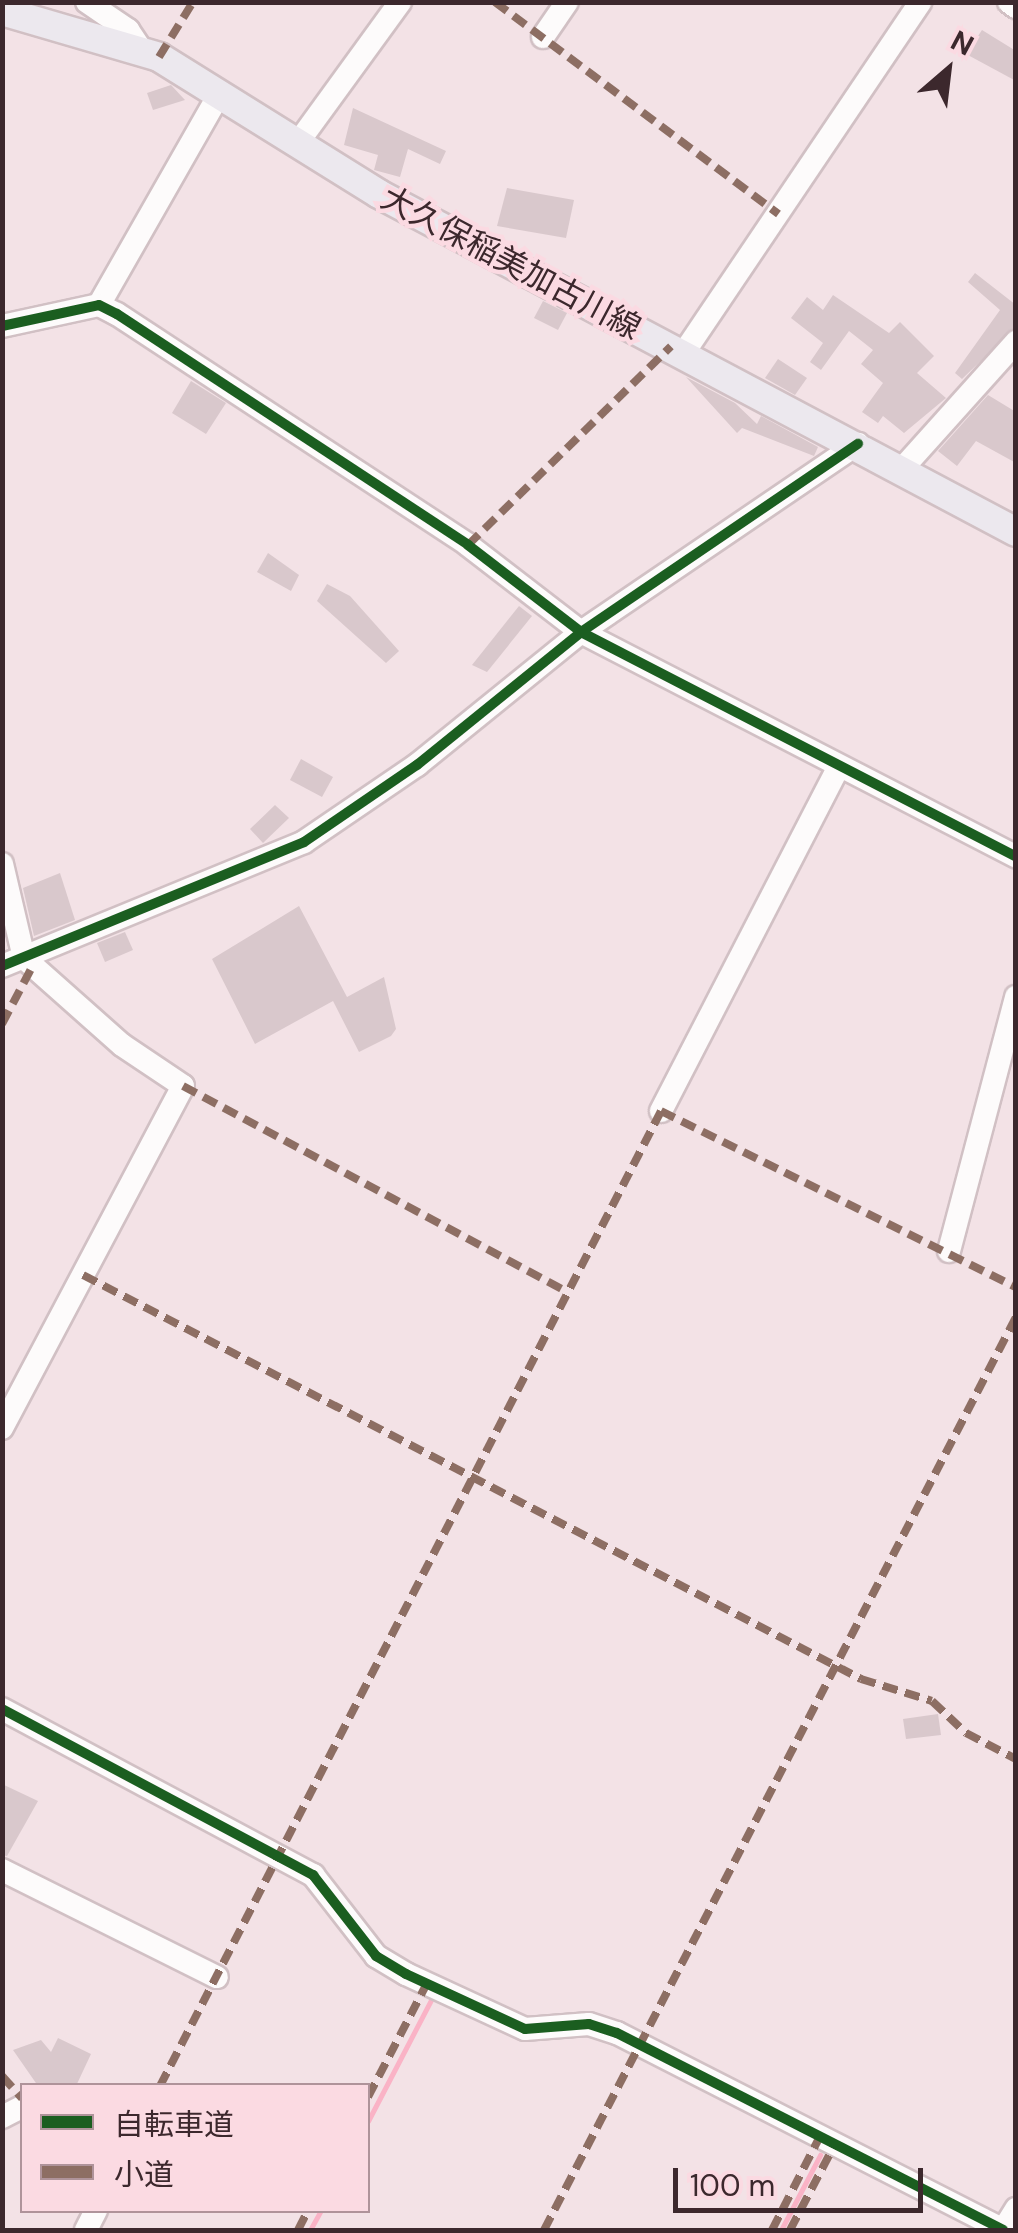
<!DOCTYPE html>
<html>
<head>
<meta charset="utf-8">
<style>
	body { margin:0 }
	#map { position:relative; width:1018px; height:2233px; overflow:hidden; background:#f3e2e6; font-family:"DM Sans","Noto Sans JP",sans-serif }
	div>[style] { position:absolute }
	.stream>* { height:5px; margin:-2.5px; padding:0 2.5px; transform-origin:2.5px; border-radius:2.5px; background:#fab3c6 }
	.building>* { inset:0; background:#d9c8cc }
	.roads { filter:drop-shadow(2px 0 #d1c0c4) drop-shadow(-2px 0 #d1c0c4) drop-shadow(0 2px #d1c0c4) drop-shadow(0 -2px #d1c0c4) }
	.minor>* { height:22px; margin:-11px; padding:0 11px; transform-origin:11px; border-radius:11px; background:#fdfbfb }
	.major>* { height:28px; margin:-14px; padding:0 14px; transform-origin:14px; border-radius:14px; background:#ece8ee }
	.quiet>* { height:8px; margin-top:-4px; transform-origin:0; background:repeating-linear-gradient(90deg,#8d6e63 0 15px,transparent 0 23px) }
	.cycleway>* { height:10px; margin:-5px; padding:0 5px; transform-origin:5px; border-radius:5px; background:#1b5e20 }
	span { translate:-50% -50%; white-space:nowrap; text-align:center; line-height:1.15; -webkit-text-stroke:9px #fbdae2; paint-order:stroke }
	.street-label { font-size:32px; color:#3c282d }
	.frame { position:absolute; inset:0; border:5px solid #3c282d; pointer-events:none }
	.legend { position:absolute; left:20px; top:2083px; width:350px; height:130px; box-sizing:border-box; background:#fbdae2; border:2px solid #af939a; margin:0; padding:12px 18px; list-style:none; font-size:30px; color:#3c282d }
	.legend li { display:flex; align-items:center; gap:20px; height:50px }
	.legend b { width:50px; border:2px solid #af939a }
	.north { position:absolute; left:898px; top:20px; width:100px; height:100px; -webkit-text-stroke:8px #fbdae2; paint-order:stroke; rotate:28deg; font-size:28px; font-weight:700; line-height:40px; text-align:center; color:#3c282d }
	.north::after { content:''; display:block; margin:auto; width:35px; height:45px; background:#3c282d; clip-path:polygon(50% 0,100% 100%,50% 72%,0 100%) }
	.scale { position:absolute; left:673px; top:2168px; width:250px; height:45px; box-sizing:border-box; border:5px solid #3c282d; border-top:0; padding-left:12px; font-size:30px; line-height:35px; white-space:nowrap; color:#3c282d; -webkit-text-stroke:8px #fbdae2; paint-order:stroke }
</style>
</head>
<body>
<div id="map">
	<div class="stream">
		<i style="left:368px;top:2121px;width:136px;rotate:-62.5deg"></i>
		<i style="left:310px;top:2230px;width:23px;rotate:-61deg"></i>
		<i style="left:781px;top:2230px;width:85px;rotate:-62.5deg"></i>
	</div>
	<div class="building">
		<i style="clip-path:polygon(982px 30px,1016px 51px,1016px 81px,966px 54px)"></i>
		<i style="clip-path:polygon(171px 85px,185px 100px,153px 110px,147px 93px)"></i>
		<i style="clip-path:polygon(353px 108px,446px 151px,440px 164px,408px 149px,400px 177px,374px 170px,378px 155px,344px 145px)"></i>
		<i style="clip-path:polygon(507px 188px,574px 200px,566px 238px,497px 226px)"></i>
		<i style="clip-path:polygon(975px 273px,1016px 305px,1016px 327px,962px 379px,955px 373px,1000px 310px,968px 282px)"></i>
		<i style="clip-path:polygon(833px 295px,889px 333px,900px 322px,934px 356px,917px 373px,946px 398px,904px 433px,883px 416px,878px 423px,862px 412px,883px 383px,861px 364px,873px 350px,849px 331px,821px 370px,810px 362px,823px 343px,791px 318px,807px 297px,823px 310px)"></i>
		<i style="clip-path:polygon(543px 301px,567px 313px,558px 330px,534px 318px)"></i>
		<i style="clip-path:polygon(778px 359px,807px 378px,795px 395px,765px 378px)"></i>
		<i style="clip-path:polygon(686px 377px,735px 403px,757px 424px,761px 416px,818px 447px,814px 456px,742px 428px,737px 433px)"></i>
		<i style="clip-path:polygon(191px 381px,226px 403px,206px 434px,172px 413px)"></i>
		<i style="clip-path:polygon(988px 395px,1016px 412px,1016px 463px,976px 441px,957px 466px,938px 451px)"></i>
		<i style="clip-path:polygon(268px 553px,299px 575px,291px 591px,257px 572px)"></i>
		<i style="clip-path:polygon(327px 584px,350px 596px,399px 651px,386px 663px,317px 601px)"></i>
		<i style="clip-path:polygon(519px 606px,532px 616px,487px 672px,472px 665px)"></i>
		<i style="clip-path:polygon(301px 759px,333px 777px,322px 797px,290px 780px)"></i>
		<i style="clip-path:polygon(275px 805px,289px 818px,263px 843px,250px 829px)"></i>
		<i style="clip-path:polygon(60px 873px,75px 920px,34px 936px,23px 888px)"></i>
		<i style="clip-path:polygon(299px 906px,347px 997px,384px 977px,396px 1029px,391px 1036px,359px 1052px,333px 1001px,255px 1044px,212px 959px)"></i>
		<i style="clip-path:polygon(125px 932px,133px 950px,105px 962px,97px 943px)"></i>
		<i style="clip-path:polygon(938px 1714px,941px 1735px,906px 1739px,903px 1719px)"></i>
		<i style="clip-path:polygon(2px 1784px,38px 1801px,7px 1856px,2px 1855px)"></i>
		<i style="clip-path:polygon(58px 2038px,91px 2054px,76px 2086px,38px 2086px,13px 2050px,41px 2040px,51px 2052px)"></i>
	</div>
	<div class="roads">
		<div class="minor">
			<i style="left:87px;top:2px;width:50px;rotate:34.3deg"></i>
			<i style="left:128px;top:30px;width:23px;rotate:56deg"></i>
			<i style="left:1009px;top:2px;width:9px;rotate:36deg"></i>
			<i style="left:543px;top:37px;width:42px;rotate:-55.6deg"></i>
			<i style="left:297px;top:144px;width:175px;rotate:-54deg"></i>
			<i style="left:99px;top:305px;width:244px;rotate:-60.3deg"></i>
			<i style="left:2px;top:326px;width:99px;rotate:-12.2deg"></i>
			<i style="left:99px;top:305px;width:20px;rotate:27deg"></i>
			<i style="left:117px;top:314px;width:420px;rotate:33.3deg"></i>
			<i style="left:468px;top:545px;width:143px;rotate:37.6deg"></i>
			<i style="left:581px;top:632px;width:490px;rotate:27.3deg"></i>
			<i style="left:683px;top:354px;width:424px;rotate:-56deg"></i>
			<i style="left:902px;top:469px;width:171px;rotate:-48.1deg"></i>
			<i style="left:2px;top:864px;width:97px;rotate:76.8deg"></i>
			<i style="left:24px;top:958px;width:131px;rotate:41.6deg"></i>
			<i style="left:122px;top:1045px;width:73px;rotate:33.9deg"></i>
			<i style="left:183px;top:1086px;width:387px;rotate:117.9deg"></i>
			<i style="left:2px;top:966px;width:326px;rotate:-22.3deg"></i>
			<i style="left:304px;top:842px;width:137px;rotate:-34.3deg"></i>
			<i style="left:417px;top:765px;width:211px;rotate:-39deg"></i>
			<i style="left:581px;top:632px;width:335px;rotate:-34.2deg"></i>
			<i style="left:661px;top:1111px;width:386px;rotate:-62.7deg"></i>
			<i style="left:949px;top:1251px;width:263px;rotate:-75.2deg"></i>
			<i style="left:2px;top:1709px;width:353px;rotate:28.1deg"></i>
			<i style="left:313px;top:1875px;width:103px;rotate:52.1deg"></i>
			<i style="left:376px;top:1956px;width:35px;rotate:31deg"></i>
			<i style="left:406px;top:1974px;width:131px;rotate:24.8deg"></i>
			<i style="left:525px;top:2029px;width:64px;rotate:-4.5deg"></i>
			<i style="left:589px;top:2024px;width:29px;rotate:18deg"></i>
			<i style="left:617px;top:2033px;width:433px;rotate:27deg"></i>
			<i style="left:2px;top:1870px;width:240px;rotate:26.5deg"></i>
			<i style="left:2px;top:2117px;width:22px;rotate:-27deg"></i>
			<i style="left:86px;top:2230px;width:22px;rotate:-63deg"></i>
			<i style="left:1003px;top:2230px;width:25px;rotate:-58deg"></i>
		</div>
		<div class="major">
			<i style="left:2px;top:11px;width:164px;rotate:16.3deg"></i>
			<i style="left:159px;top:57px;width:259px;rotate:31.9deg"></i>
			<i style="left:379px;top:194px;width:721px;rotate:27.95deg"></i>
		</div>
	</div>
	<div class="quiet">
		<i style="left:495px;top:2px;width:354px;rotate:36.8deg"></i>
		<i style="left:159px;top:57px;width:65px;rotate:-58.3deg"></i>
		<i style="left:468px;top:545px;width:284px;rotate:-44.4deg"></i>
		<i style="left:2px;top:1024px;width:64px;rotate:-62.2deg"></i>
		<i style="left:183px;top:1086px;width:434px;rotate:28.2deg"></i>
		<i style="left:83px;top:1275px;width:877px;rotate:27.44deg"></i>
		<i style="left:861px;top:1679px;width:74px;rotate:17.2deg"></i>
		<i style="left:932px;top:1701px;width:47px;rotate:43.3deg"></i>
		<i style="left:966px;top:1733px;width:56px;rotate:27.5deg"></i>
		<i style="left:2px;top:2076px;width:30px;rotate:48deg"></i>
		<i style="left:160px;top:2086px;width:1096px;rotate:-62.8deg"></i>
		<i style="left:661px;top:1111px;width:396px;rotate:26.4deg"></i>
		<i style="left:368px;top:2097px;width:128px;rotate:-62.6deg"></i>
		<i style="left:298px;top:2230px;width:22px;rotate:-63deg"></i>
		<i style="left:544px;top:2230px;width:1028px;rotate:-62.66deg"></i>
		<i style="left:772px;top:2230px;width:103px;rotate:-62.9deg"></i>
		<i style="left:790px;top:2230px;width:95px;rotate:-62.4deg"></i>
	</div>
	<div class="cycleway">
		<i style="left:2px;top:326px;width:99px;rotate:-12.2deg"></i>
		<i style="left:99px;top:305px;width:20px;rotate:27deg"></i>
		<i style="left:117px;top:314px;width:420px;rotate:33.3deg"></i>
		<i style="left:468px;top:545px;width:143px;rotate:37.6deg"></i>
		<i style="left:581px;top:632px;width:490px;rotate:27.3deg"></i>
		<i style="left:2px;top:966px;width:326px;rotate:-22.3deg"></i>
		<i style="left:304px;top:842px;width:137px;rotate:-34.3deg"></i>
		<i style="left:417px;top:765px;width:211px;rotate:-39deg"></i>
		<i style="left:581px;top:632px;width:335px;rotate:-34.2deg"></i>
		<i style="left:2px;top:1709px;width:353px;rotate:28.1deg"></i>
		<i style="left:313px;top:1875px;width:103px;rotate:52.1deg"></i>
		<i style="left:376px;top:1956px;width:35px;rotate:31deg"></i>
		<i style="left:406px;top:1974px;width:131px;rotate:24.8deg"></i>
		<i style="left:525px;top:2029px;width:64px;rotate:-4.5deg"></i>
		<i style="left:589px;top:2024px;width:29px;rotate:18deg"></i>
		<i style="left:617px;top:2033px;width:433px;rotate:27deg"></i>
	</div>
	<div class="street-label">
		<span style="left:511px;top:263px;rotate:28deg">大久保稲美加古川線</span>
	</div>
	<div class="frame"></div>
	<ul class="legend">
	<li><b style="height:12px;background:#1b5e20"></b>自転車道</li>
	<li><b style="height:12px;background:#8d6e63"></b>小道</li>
	</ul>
	<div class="north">N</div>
	<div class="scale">100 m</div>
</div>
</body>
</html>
